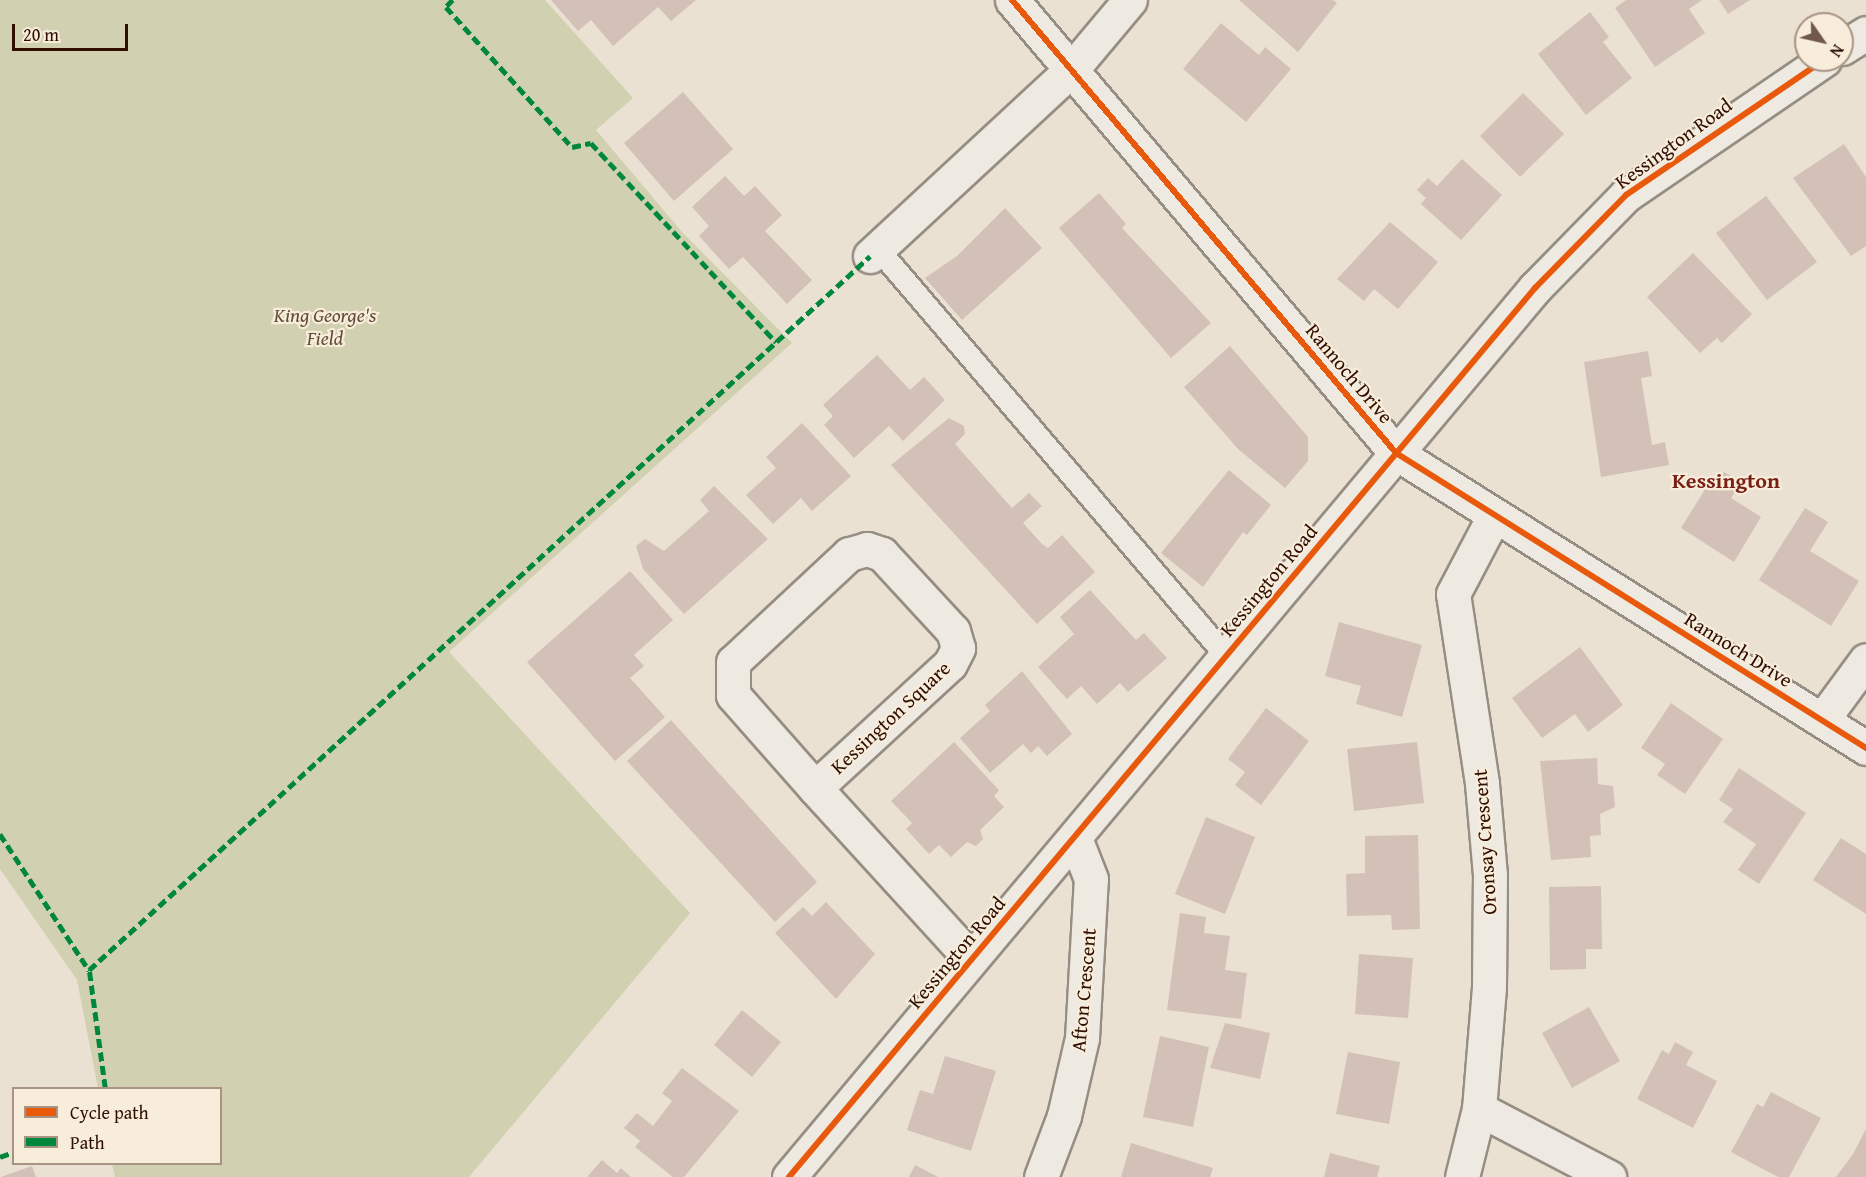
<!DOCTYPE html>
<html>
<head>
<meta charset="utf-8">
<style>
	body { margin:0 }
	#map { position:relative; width:1866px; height:1177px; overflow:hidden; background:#eae1d2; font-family:"Gentium Book Plus",serif }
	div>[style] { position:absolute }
	.green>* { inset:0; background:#d1d0b0 }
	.building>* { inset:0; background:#d3c1b8 }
	.roads { filter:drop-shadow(2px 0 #968d83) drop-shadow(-2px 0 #968d83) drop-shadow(0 2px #968d83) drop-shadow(0 -2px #968d83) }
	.lane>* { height:21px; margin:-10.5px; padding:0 10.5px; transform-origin:10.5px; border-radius:10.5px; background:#eeeae1 }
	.street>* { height:33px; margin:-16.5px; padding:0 16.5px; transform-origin:16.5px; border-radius:16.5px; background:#eeeae1 }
	.secondary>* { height:33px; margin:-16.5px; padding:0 16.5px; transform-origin:16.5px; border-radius:16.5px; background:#eeeae1 }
	.quiet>* { height:4.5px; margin-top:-2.25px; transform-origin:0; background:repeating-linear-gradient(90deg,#00873e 0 9px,transparent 0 13.5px) }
	.cycleway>* { height:6px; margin:-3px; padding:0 3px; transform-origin:3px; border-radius:3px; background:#e8590c }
	span { translate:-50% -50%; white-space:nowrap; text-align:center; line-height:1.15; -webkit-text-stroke:4.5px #f8eddb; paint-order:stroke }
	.street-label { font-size:20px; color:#2f0e02 }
	.park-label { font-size:20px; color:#614d35; font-style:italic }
	.quarter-label { font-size:22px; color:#7a1f14; font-weight:700 }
	.legend { position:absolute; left:12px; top:1087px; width:210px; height:78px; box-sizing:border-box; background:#f8eddb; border:2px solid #a89484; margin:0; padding:8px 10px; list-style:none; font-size:18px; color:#2f0e02 }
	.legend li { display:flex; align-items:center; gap:12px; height:30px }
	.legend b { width:30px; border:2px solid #a89484 }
	.north { position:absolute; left:1794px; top:12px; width:60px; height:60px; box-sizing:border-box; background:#f8eddb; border:2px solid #a89484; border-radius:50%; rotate:124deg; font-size:16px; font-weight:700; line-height:24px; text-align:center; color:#2f0e02 }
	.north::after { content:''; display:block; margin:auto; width:21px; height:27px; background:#70584b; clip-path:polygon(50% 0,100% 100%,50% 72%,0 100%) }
	.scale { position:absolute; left:12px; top:24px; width:116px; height:27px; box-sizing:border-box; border:3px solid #2f0e02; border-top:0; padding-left:8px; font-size:18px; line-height:21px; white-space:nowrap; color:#2f0e02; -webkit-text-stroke:4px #f8eddb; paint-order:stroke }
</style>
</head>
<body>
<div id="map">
	<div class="green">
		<i style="clip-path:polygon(0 0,545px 0,633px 98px,596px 130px,682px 232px,792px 343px,449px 652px,690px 913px,469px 1177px,115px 1177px,112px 1164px,220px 1164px,220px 1088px,98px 1088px,77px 980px,0 869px)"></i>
	</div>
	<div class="building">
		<i style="clip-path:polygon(551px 0,696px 0,671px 21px,658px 7px,613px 46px,591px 20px,578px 31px)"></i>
		<i style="clip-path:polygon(1239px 0,1333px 0,1337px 3px,1298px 52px)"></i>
		<i style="clip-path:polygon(1626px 0,1702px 0,1689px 9px,1705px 33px,1655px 67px,1615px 8px)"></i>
		<i style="clip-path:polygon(1719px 0,1750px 0,1728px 14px)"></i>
		<i style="clip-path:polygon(1590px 12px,1609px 37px,1603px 42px,1632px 78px,1586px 115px,1538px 54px)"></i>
		<i style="clip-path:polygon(1221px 23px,1259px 55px,1265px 47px,1291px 69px,1246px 122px,1183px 69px)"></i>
		<i style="clip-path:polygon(683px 92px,733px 149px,674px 201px,624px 143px)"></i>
		<i style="clip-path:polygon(1523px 93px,1564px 134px,1520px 177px,1480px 136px)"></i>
		<i style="clip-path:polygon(1844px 144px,1866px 177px,1866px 246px,1851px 256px,1793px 178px)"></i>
		<i style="clip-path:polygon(1462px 159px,1502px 195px,1461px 240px,1421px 204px,1426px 198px,1417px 190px,1428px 178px,1437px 186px)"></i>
		<i style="clip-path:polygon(725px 176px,744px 196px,755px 186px,782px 215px,765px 231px,812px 280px,787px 304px,743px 257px,729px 269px,699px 236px,709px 226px,692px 207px)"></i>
		<i style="clip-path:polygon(1099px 193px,1126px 224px,1122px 228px,1211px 323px,1171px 358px,1059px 228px)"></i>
		<i style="clip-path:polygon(1766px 196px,1817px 262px,1767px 300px,1716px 233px)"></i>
		<i style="clip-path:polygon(1005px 208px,1042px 248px,962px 320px,925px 278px,957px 256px)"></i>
		<i style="clip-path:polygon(1390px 222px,1438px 262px,1398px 309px,1374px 289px,1364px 301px,1337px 279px)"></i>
		<i style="clip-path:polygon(1693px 253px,1752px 314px,1722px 343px,1717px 338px,1700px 353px,1647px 297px)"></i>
		<i style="clip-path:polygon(1230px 346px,1308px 437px,1308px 461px,1285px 488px,1238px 449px,1184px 387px)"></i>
		<i style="clip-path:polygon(1648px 351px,1652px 376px,1641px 378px,1652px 445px,1665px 442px,1669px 465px,1601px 477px,1584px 362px)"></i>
		<i style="clip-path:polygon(877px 355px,910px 390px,924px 377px,945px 400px,903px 441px,889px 426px,854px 458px,824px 425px,833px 416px,823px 405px)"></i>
		<i style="clip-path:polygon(949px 418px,964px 426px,965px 434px,955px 444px,1012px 508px,1029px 493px,1042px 506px,1023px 523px,1042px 544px,1048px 548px,1062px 535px,1095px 572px,1037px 624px,891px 465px)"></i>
		<i style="clip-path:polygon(802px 423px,851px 476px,812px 511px,801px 498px,773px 524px,746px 495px,776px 468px,766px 457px)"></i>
		<i style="clip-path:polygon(1229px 470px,1271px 505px,1247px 535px,1243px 532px,1203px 587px,1161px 553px)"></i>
		<i style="clip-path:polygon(1724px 472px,1741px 482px,1731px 498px,1761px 517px,1734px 562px,1681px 528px,1709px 483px,1715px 487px)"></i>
		<i style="clip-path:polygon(714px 486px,768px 539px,684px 614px,643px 569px,636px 546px,645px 539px,664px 551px,709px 511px,700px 500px)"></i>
		<i style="clip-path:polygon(1805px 508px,1828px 522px,1810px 551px,1859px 581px,1831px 626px,1759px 580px)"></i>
		<i style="clip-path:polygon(630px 571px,673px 620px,634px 655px,644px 666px,630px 678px,665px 717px,615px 761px,527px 662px)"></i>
		<i style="clip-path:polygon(1090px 590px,1136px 640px,1144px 633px,1167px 658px,1128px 692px,1120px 683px,1097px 704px,1081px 686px,1067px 699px,1038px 667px,1074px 634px,1060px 617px)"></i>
		<i style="clip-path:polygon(1339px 622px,1422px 645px,1402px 717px,1356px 704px,1361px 686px,1325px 676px)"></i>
		<i style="clip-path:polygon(1580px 647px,1623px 705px,1588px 732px,1575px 714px,1542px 738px,1512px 698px)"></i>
		<i style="clip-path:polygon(1022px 671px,1072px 734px,1047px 756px,1038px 746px,1031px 753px,1023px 744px,990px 773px,960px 738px,990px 711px,985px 705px)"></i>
		<i style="clip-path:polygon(1671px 703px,1723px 739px,1685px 794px,1657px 775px,1665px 764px,1641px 748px)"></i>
		<i style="clip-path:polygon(1266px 708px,1309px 741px,1261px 805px,1235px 785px,1245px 772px,1228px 759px)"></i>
		<i style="clip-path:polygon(671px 720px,817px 882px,775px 922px,627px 761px)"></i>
		<i style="clip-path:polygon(954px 742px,999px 790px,994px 796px,1004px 807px,980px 830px,983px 839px,976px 846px,967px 842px,951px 857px,939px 845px,929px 854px,906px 829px,912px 823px,891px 801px)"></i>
		<i style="clip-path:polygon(1417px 742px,1424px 803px,1354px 811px,1347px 749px)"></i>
		<i style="clip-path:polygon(1597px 758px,1598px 784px,1613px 786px,1615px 807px,1600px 814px,1601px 835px,1590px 836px,1591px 857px,1551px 860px,1540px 761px)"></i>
		<i style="clip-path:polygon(1739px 768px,1806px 813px,1759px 884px,1738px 870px,1756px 844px,1723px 822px,1733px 809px,1719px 800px)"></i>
		<i style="clip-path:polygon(1206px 817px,1255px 837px,1225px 914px,1175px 894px)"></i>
		<i style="clip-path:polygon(1418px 835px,1420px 929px,1392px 930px,1391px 915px,1347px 916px,1346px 874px,1365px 873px,1365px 836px)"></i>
		<i style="clip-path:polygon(1841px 838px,1866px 854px,1866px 914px,1813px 880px)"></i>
		<i style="clip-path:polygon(1601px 886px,1602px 949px,1586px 949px,1586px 969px,1550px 970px,1549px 887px)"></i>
		<i style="clip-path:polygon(826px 902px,875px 954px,836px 999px,775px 933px,803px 907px,812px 916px)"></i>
		<i style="clip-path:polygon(1180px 913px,1206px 917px,1204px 933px,1230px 936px,1225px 970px,1247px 973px,1241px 1019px,1167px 1010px)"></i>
		<i style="clip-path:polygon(1359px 954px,1413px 958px,1408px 1018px,1355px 1014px)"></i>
		<i style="clip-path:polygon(1589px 1007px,1620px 1061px,1572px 1088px,1542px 1033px)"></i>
		<i style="clip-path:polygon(742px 1010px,781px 1042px,752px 1077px,714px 1045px)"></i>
		<i style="clip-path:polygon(1225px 1023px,1270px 1033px,1260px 1079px,1210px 1068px)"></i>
		<i style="clip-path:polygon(1160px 1036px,1209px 1047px,1193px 1127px,1143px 1117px)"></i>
		<i style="clip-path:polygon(1675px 1042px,1693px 1052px,1686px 1065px,1717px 1081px,1693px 1128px,1637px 1099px,1662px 1050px,1669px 1054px)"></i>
		<i style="clip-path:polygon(1348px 1052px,1400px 1062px,1389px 1124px,1336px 1114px)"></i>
		<i style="clip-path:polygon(945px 1056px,996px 1071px,971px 1151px,907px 1130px,920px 1090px,933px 1094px)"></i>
		<i style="clip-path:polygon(682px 1068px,739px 1111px,684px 1177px,673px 1177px,635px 1147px,640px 1141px,624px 1128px,637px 1113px,653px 1126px,672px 1101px,662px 1093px)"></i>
		<i style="clip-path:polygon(1771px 1092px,1821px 1118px,1789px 1177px,1778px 1177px,1731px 1152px,1757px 1104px,1763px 1107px)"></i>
		<i style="clip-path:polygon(1866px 1129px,1866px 1177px,1836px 1177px,1853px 1154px)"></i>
		<i style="clip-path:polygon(1131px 1143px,1213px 1168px,1210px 1177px,1121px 1177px)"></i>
		<i style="clip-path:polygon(1330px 1153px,1380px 1166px,1377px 1177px,1324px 1177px)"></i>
		<i style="clip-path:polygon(602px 1160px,617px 1173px,621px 1168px,631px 1177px,587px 1177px)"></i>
		<i style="clip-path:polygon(915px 1165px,938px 1177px,909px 1177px)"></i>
		<i style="clip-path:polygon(32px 1166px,36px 1177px,1px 1177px)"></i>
	</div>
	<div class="roads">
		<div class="lane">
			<i style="left:878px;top:249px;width:535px;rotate:49.47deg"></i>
		</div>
		<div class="street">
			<i style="left:1842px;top:48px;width:28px;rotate:-32deg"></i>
			<i style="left:870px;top:256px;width:275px;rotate:-42.8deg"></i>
			<i style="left:1072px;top:69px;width:90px;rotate:-50deg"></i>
			<i style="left:1822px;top:720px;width:74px;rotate:-53.7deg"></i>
			<i style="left:815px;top:788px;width:183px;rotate:-42.6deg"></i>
			<i style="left:950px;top:664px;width:18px;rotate:-63deg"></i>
			<i style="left:958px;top:648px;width:18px;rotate:-106deg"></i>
			<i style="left:953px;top:631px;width:105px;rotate:-132.7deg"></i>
			<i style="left:882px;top:554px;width:16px;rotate:-162deg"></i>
			<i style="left:867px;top:549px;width:19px;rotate:164deg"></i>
			<i style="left:849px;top:554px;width:158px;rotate:137deg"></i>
			<i style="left:733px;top:662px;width:33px;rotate:90deg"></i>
			<i style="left:733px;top:695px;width:124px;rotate:48.6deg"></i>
			<i style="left:815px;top:788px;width:231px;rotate:47.6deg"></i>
			<i style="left:1479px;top:1109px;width:147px;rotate:27.6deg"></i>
			<i style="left:789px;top:1177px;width:1161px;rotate:-50deg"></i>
			<i style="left:1535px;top:288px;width:130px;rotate:-45.6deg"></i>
			<i style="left:1626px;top:195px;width:240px;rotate:-34.3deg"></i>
			<i style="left:1041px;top:1177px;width:65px;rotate:-69.3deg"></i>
			<i style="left:1064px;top:1116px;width:80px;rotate:-77deg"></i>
			<i style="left:1082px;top:1038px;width:159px;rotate:-86.8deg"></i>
			<i style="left:1091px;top:879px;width:44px;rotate:-111.3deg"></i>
			<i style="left:1462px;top:1177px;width:70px;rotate:-76deg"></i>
			<i style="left:1479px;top:1109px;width:122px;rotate:-85.3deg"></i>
			<i style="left:1489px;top:987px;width:112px;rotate:-89.5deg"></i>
			<i style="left:1490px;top:875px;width:92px;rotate:-95deg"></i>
			<i style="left:1482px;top:783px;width:191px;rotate:-98.7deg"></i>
			<i style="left:1453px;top:594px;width:88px;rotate:-62.3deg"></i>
		</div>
		<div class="secondary">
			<i style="left:1012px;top:0;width:594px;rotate:49.71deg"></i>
			<i style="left:1396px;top:453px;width:555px;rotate:32.11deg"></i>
		</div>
	</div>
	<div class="quiet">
		<i style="left:453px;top:0;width:10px;rotate:135deg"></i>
		<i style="left:446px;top:7px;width:188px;rotate:48deg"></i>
		<i style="left:572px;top:147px;width:19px;rotate:-12deg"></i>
		<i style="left:591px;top:143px;width:272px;rotate:47.1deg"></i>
		<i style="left:0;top:834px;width:163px;rotate:56.8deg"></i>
		<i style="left:105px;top:1088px;width:119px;rotate:-97.7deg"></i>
		<i style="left:89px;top:970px;width:1058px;rotate:-42.43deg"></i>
		<i style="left:0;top:1157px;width:15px;rotate:-20deg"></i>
	</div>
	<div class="cycleway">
		<i style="left:1012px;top:0;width:594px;rotate:49.71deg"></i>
		<i style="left:1396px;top:453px;width:555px;rotate:32.11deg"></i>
		<i style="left:789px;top:1177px;width:1161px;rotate:-50deg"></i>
		<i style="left:1535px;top:288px;width:130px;rotate:-45.6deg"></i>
		<i style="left:1626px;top:195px;width:240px;rotate:-34.3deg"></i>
	</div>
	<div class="street-label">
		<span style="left:1673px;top:143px;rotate:-36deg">Kessington Road</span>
		<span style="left:1350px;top:373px;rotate:50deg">Rannoch Drive</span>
		<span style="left:1268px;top:580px;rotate:-50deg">Kessington Road</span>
		<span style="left:1739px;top:649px;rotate:32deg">Rannoch Drive</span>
		<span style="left:890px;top:717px;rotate:-43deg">Kessington Square</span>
		<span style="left:1484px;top:842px;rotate:-94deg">Oronsay Crescent</span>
		<span style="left:956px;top:952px;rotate:-50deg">Kessington Road</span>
		<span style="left:1083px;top:990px;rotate:-85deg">Afton Crescent</span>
	</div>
	<div class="park-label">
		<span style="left:325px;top:326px">King George's<br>Field</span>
	</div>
	<div class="quarter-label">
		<span style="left:1726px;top:481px">Kessington</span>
	</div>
	<ul class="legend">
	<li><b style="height:8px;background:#e8590c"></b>Cycle path</li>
	<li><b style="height:8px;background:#00873e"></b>Path</li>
	</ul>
	<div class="north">N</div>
	<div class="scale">20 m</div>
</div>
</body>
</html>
